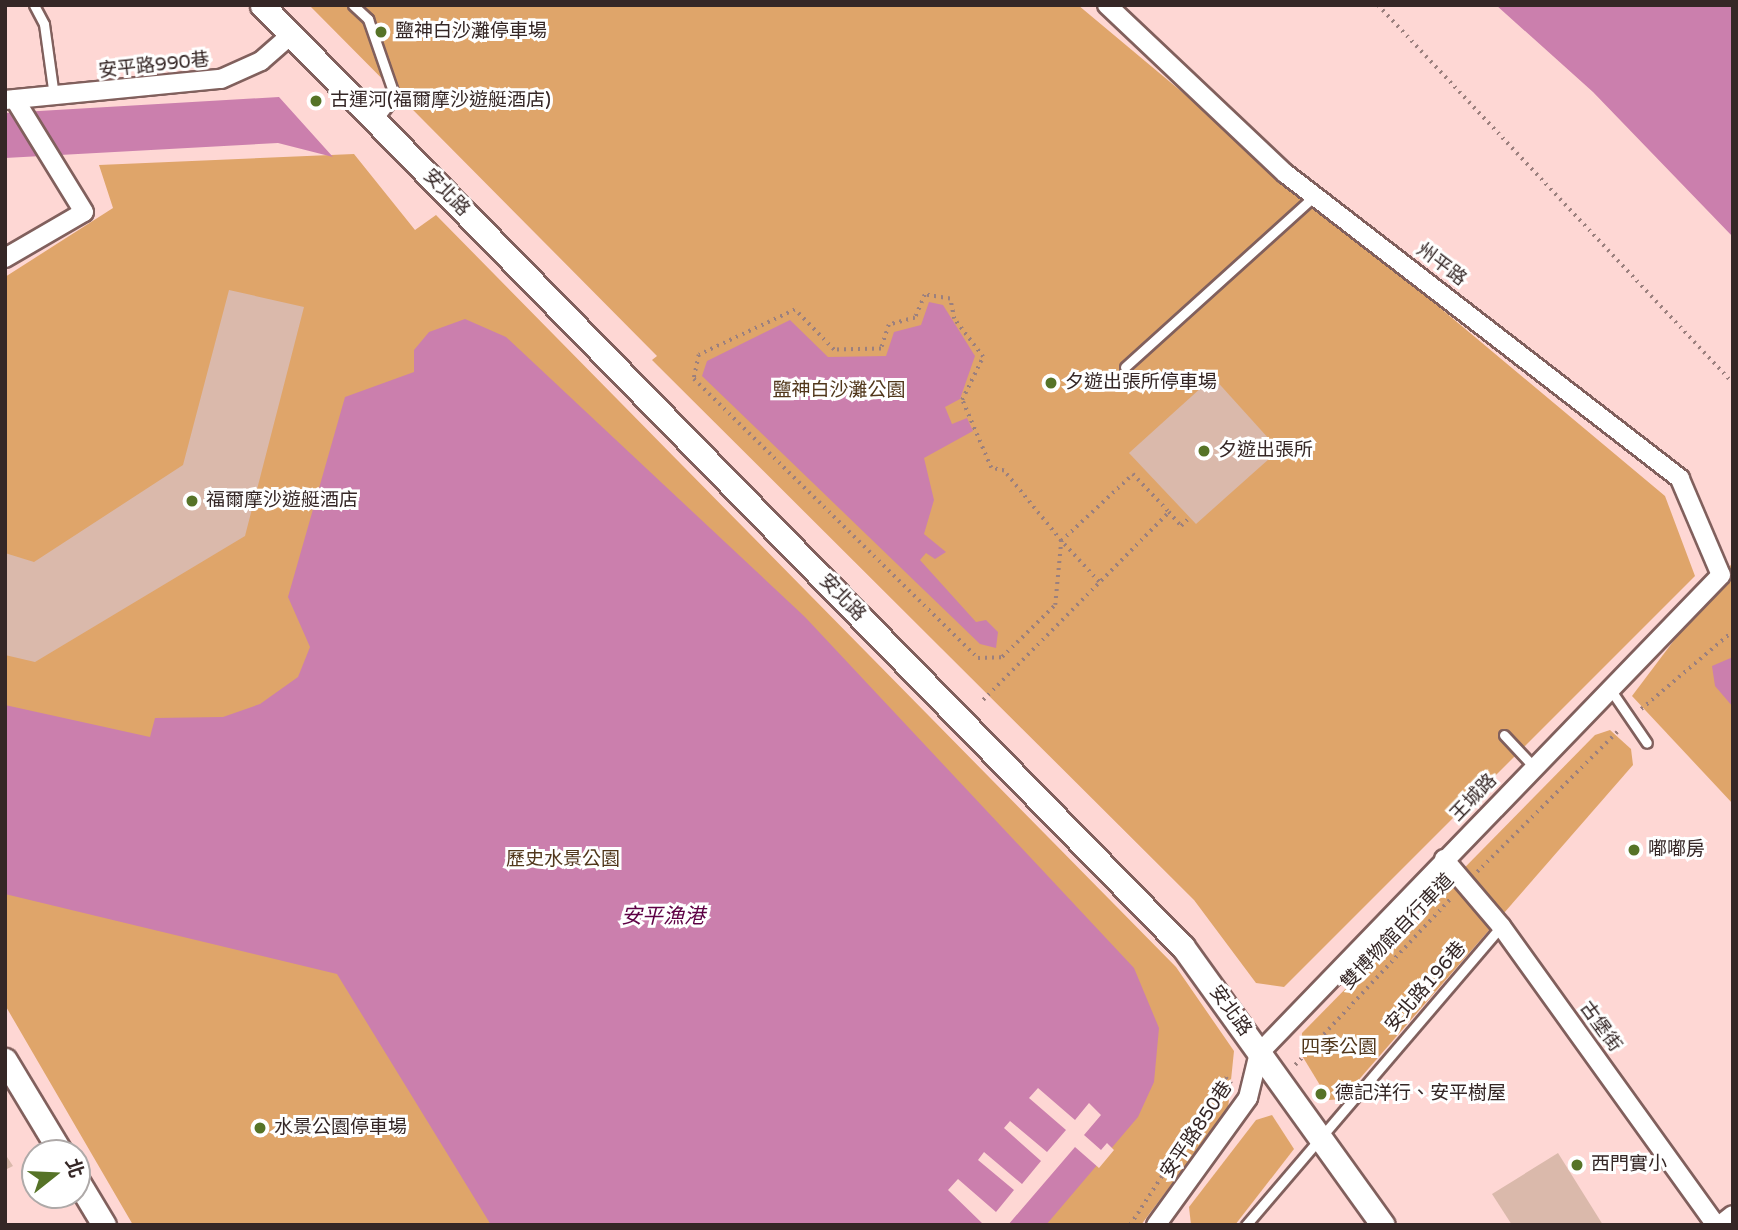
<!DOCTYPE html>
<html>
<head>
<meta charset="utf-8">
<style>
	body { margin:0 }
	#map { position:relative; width:1738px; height:1230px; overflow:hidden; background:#fed7d4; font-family:"Varela Round","Noto Sans TC",sans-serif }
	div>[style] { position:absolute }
	.green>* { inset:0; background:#dfa56a }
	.water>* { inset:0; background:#cb7fad }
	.pier>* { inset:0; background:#fed7d4 }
	.building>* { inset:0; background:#dab9ab }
	.path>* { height:3.5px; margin-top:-1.75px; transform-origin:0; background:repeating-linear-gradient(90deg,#9b807e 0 2px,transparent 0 7px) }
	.roads { filter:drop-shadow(2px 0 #81605d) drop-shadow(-2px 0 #81605d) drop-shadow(0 2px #81605d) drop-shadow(0 -2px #81605d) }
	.service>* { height:9px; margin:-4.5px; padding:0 4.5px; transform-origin:4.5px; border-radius:4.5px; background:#fff }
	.minor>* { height:18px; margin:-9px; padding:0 9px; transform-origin:9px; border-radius:9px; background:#fff }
	.tertiary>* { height:23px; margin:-11.5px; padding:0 11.5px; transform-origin:11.5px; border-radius:11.5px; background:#fff }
	.dots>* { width:19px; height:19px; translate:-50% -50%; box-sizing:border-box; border:4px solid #fff; border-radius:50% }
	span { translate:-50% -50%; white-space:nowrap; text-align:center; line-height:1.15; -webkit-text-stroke:6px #fff; paint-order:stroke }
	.poi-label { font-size:19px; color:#352726 }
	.left { translate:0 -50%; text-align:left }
	.street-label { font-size:19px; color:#352726 }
	.park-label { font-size:19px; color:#51371b }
	.water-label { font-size:21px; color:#5d0044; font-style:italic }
	.frame { position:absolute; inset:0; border:7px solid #352726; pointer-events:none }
	.north { position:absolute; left:21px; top:1139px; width:70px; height:70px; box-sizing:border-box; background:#fff; border:2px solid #aea9a8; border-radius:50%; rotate:72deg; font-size:19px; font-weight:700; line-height:28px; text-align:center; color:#352726 }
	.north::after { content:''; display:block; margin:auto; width:24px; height:32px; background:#567327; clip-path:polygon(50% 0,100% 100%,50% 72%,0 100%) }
</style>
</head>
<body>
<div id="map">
	<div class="green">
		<i style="clip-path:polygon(309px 5px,1078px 5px,1665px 496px,1695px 576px,1284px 987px,1256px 983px,1194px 900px,652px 360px,657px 356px)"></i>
		<i style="clip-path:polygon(354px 154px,415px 230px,436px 215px,1176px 967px,1234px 1051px,1228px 1109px,1141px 1225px,133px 1225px,5px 1005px,5px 277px,113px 208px,99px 165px)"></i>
		<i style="clip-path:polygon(1733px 562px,1733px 804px,1632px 696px)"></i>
		<i style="clip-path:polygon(1610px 730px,1631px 749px,1633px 765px,1342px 1099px,1329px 1100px,1301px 1054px,1302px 1033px,1595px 735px)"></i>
		<i style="clip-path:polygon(1272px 1115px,1294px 1149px,1235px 1225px,1191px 1225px,1189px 1207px,1256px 1120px)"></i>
	</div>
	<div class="water">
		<i style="clip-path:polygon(1496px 5px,1733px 5px,1733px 237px,1593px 92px)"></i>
		<i style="clip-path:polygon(279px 97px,333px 157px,278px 143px,5px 158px,5px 113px)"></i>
		<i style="clip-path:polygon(929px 302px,943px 305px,975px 356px,960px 399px,945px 407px,952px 424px,967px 418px,973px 431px,924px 458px,934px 500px,924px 534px,946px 552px,935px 559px,926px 553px,920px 560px,976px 622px,986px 620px,998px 632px,996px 648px,980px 644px,702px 376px,707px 361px,790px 320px,828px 357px,886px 356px,894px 332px,921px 325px)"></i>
		<i style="clip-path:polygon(465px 319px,506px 337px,805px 617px,1134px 968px,1159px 1028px,1154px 1082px,1138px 1117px,1046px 1225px,491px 1225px,337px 974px,5px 894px,5px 705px,150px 737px,155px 718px,223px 717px,260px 704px,298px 677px,310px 647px,288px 597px,345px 397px,414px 372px,414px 350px,429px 332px)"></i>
		<i style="clip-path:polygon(1733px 657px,1733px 707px,1715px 686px,1712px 666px)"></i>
	</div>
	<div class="pier">
		<i style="clip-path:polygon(1038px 1088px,1075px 1120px,1089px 1103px,1101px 1115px,1084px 1135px,1101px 1150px,1107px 1143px,1114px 1150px,1099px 1168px,1075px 1147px,1008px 1225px,984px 1225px,948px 1190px,958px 1179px,996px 1212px,1014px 1190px,978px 1160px,984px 1152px,1022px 1184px,1041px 1161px,1004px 1128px,1010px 1121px,1047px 1152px,1066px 1130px,1029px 1098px)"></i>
	</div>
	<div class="building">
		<i style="clip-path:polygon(229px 290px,304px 307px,245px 536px,35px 662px,5px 655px,5px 553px,34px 562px,183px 465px)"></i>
		<i style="clip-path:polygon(1213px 377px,1279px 450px,1196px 524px,1129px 453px)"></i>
		<i style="clip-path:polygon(1558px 1153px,1603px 1225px,1512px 1225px,1492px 1194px)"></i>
		<i style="clip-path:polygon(5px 1154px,13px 1166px,5px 1170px)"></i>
	</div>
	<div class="path">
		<i style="left:1378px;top:5px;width:519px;rotate:46.8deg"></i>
		<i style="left:1099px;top:582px;width:56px;rotate:-132.8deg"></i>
		<i style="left:1061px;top:541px;width:90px;rotate:-129.2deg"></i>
		<i style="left:1004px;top:471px;width:13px;rotate:-167deg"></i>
		<i style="left:991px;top:468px;width:74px;rotate:-113.1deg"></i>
		<i style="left:962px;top:400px;width:48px;rotate:-64deg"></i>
		<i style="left:983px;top:357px;width:48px;rotate:-127.3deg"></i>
		<i style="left:954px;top:319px;width:20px;rotate:-101deg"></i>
		<i style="left:950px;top:299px;width:25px;rotate:-171deg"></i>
		<i style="left:925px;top:295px;width:25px;rotate:113deg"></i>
		<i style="left:915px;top:318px;width:27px;rotate:165deg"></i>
		<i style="left:889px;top:325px;width:25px;rotate:108deg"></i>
		<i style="left:881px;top:349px;width:47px;rotate:178.8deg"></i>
		<i style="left:834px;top:350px;width:56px;rotate:-134.3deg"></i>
		<i style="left:795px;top:310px;width:106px;rotate:154.9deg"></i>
		<i style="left:699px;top:355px;width:25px;rotate:102deg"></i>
		<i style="left:694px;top:379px;width:398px;rotate:44.5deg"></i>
		<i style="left:978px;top:658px;width:24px;rotate:-2deg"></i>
		<i style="left:1002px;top:657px;width:74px;rotate:-44.5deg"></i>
		<i style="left:1055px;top:605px;width:64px;rotate:-84.6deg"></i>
		<i style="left:1061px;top:541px;width:98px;rotate:-42.9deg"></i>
		<i style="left:1133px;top:474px;width:52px;rotate:46.5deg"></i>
		<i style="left:983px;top:700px;width:264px;rotate:-45.3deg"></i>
		<i style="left:1169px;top:512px;width:18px;rotate:49deg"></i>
		<i style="left:1181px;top:526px;width:13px;rotate:-45deg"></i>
		<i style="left:1641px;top:709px;width:121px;rotate:-40.3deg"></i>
		<i style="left:1477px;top:872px;width:202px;rotate:-45deg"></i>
		<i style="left:1295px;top:1065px;width:230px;rotate:-46.9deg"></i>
		<i style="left:1130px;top:1225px;width:176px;rotate:-56.9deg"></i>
		<i style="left:1226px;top:1078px;width:8px;rotate:45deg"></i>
	</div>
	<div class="roads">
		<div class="service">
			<i style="left:34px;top:5px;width:21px;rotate:62deg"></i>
			<i style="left:44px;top:24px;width:73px;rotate:82.1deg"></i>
			<i style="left:353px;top:5px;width:21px;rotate:43deg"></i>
			<i style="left:368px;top:19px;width:83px;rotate:70.9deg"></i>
			<i style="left:395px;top:97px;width:29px;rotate:128deg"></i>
			<i style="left:1125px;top:367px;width:255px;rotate:-42.1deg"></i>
			<i style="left:1610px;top:689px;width:65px;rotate:55.6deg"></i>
			<i style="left:1504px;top:735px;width:44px;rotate:46.8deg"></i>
			<i style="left:1246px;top:1225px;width:393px;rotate:-49.5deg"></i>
		</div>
		<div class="minor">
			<i style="left:1107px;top:5px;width:246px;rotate:43.4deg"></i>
			<i style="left:1286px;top:174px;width:498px;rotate:37.7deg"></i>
			<i style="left:1680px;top:479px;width:104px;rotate:66.9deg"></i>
			<i style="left:1721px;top:575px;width:665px;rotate:134.02deg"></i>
			<i style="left:1259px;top:1053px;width:46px;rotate:103.7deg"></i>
			<i style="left:1248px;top:1098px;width:157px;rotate:125.9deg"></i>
			<i style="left:5px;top:100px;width:217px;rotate:-5.6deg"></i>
			<i style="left:221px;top:79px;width:44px;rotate:-24.2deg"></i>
			<i style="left:261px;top:61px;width:41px;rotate:-41.1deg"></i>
			<i style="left:5px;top:258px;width:91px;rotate:-30.2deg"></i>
			<i style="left:84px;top:212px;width:132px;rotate:-121.6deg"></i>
			<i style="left:1444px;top:859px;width:88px;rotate:49.6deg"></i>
			<i style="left:1501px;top:926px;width:368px;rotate:54.3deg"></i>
			<i style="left:1720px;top:1225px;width:16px;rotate:-38deg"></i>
		</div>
		<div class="tertiary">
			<i style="left:262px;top:5px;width:1317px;rotate:45.65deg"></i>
			<i style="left:1183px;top:947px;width:342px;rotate:54.3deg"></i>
			<i style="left:5px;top:1060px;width:109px;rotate:58.9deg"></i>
			<i style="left:77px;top:1180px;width:52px;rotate:59deg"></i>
		</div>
	</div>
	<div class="dots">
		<i style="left:381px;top:32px;background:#567327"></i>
		<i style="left:316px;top:101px;background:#567327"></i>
		<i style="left:1051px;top:383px;background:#567327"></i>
		<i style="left:1204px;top:451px;background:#567327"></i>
		<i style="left:192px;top:501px;background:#567327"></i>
		<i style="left:1634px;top:850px;background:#567327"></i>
		<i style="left:1321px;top:1094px;background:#567327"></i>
		<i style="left:260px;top:1128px;background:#567327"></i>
		<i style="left:1577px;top:1165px;background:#567327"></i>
	</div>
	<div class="poi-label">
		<span class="left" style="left:395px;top:32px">鹽神白沙灘停車場</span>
		<span class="left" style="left:330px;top:101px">古運河(福爾摩沙遊艇酒店)</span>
		<span class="left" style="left:1065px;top:383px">夕遊出張所停車場</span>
		<span class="left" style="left:1218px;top:451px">夕遊出張所</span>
		<span class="left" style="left:206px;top:501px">福爾摩沙遊艇酒店</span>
		<span class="left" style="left:1648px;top:850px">嘟嘟房</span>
		<span class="left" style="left:1335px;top:1094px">德記洋行、安平樹屋</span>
		<span class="left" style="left:274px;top:1128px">水景公園停車場</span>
		<span class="left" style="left:1591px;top:1165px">西門實小</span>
	</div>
	<div class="street-label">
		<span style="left:154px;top:66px;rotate:-6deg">安平路990巷</span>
		<span style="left:446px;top:193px;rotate:46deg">安北路</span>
		<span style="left:1441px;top:265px;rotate:37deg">州平路</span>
		<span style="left:842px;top:598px;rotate:46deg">安北路</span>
		<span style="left:1474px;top:798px;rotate:-46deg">王城路</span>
		<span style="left:1398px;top:932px;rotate:-46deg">雙博物館自行車道</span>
		<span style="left:1426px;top:987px;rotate:-49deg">安北路196巷</span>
		<span style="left:1230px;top:1011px;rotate:54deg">安北路</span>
		<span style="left:1600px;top:1027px;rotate:54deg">古堡街</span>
		<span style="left:1197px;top:1130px;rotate:-56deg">安平路850巷</span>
	</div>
	<div class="park-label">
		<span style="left:839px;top:391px">鹽神白沙灘公園</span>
		<span style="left:563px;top:860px">歷史水景公園</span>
		<span style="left:1339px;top:1048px">四季公園</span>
	</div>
	<div class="water-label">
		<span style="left:663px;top:917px">安平漁港</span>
	</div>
	<div class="frame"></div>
	<div class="north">北</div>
</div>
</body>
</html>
